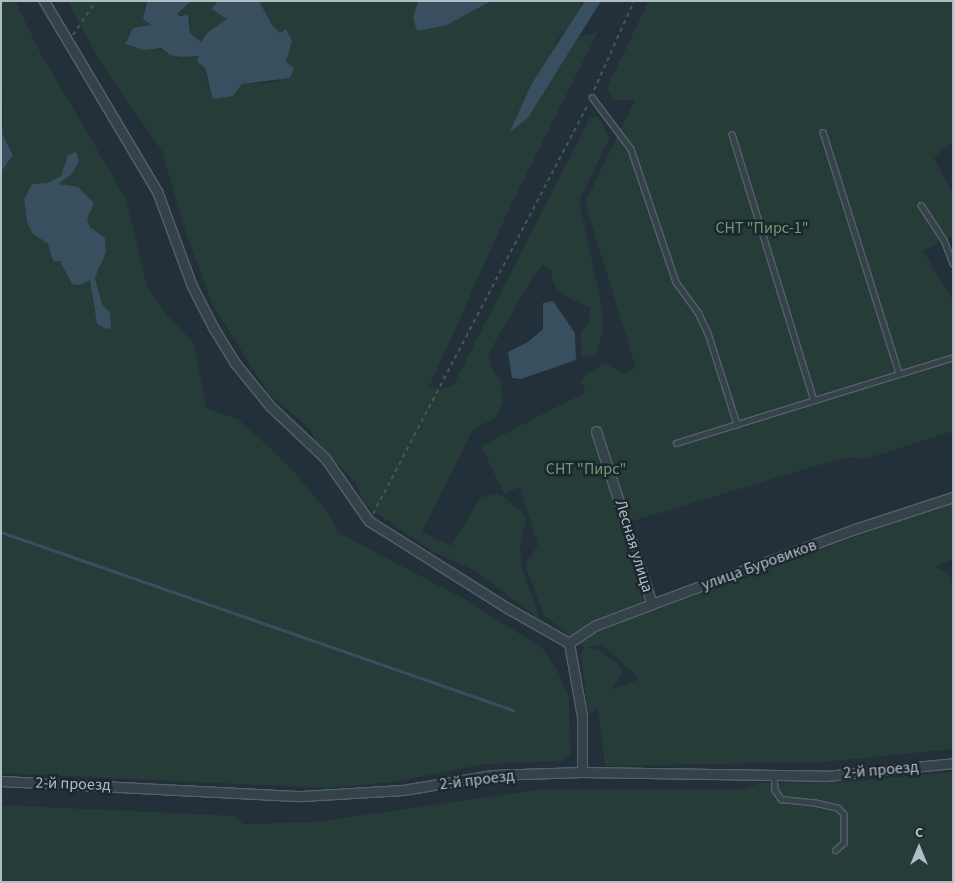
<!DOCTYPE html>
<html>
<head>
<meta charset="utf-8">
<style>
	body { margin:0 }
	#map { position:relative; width:954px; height:883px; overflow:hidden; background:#233039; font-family:"Source Sans 3",sans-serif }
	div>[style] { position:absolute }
	.green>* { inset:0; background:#263c39 }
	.water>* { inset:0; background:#374f5f }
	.stream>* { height:2.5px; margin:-1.25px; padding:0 1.25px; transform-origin:1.25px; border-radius:1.25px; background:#374f5f }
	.path>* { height:2px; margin-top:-1px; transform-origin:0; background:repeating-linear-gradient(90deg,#445857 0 4px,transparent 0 8px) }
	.roads { filter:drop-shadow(1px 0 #546067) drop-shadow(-1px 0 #546067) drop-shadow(0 1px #546067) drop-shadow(0 -1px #546067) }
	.lane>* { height:4.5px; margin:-2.25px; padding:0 2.25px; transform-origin:2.25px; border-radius:2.25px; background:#364249 }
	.street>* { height:9px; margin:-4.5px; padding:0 4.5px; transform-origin:4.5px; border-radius:4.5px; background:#364249 }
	span { translate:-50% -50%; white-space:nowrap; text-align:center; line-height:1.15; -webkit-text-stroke:5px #1c272e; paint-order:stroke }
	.park-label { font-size:16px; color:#709a72 }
	.street-label { font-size:16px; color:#b1bdc5 }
	.frame { position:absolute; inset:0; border:2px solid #b1bdc5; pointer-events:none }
	.north { position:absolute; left:894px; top:823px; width:50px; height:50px; -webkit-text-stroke:4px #1c272e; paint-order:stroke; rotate:0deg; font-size:14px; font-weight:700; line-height:20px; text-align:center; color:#b1bdc5 }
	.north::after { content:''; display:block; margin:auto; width:18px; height:22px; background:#b1bdc5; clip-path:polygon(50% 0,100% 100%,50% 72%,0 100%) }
</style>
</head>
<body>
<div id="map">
	<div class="green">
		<i style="clip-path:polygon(evenodd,1px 1px,15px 1px,40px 52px,125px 197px,147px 286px,167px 315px,194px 343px,206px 408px,239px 420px,275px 453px,296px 474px,328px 513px,339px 533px,464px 599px,542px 648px,559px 674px,569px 698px,570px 756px,561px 761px,486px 764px,393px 782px,329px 788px,1px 773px,1px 172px,13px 154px,3px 136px,1px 1px,68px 156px,71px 175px,57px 184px,69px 188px,90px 227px,101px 267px,95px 278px,102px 304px,110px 313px,95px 314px,90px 279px,60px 261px,53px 261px,48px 244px,32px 233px,27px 222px,24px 199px,32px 184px,47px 183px,61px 176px,68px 156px)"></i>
		<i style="clip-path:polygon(67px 1px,147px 1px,144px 8px,152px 25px,144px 50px,155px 47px,170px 55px,200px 57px,197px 62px,205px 68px,208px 86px,233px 96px,242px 84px,278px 82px,285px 62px,286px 29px,280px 33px,272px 25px,259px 1px,418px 1px,413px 18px,447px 25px,491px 1px,581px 1px,580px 14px,558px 39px,548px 62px,532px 83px,510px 131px,528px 118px,579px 37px,598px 32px,509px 209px,429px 387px,442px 389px,454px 384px,590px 118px,598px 116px,609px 139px,579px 201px,602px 309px,603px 332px,596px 354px,582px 357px,580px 333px,590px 322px,590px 308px,561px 294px,553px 282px,551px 269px,543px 265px,534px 275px,488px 354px,493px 372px,500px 379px,503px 402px,496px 417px,472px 431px,422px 532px,451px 546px,481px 497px,497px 494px,504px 497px,526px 517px,520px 549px,522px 568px,540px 620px,476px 571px,432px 551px,365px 505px,355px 481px,316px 442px,310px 429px,269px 394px,213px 306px,186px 233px,162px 151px,102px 64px)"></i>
		<i style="clip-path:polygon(191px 1px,218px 1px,211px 9px,227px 19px,207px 33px,201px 42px,190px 33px,190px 18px,177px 14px)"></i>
		<i style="clip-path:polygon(evenodd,649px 1px,953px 1px,953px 141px,934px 158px,953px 194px,953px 235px,923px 251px,953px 301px,953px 431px,865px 459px,851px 457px,822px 464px,629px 522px,658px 609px,953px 501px,953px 559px,935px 567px,949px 573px,953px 593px,953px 749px,824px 762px,605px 766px,598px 707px,588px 715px,581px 653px,585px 648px,543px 614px,525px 564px,538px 545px,520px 487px,504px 493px,481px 446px,586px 392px,581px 382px,585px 375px,605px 363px,624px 374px,636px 368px,585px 203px,635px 100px,613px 100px,607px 87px,649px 1px,602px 644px,640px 679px,610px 690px,622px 675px,621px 667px,598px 649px,587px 648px,602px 644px)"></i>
		<i style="clip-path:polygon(953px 772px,953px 882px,1px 882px,1px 805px,236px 816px,243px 824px,316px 822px,538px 790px,743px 789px,760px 783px,843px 782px)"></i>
	</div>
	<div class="water">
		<i style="clip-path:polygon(147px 1px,191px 1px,177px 14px,180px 16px,188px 15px,190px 33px,201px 42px,207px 33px,227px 19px,211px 9px,218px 1px,259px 1px,272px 25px,280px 33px,286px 29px,292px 41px,286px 62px,294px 68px,290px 78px,242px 84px,233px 96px,213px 99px,205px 68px,197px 62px,199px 56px,181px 57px,170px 55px,161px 48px,144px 50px,125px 44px,133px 28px,151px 25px,143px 19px)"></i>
		<i style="clip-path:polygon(418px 1px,491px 1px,447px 25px,417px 31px,413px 18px)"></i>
		<i style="clip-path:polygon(585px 1px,601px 1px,528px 118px,509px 133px,532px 83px)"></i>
		<i style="clip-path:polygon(1px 113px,3px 136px,13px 155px,1px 172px)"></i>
		<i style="clip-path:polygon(76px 152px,79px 162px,71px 175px,58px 184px,78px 187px,94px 203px,87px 219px,90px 227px,105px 238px,106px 252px,95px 278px,102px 304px,110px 313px,111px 328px,106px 329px,97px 324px,90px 280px,80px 285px,72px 284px,60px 261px,53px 261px,48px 244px,32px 233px,27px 222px,24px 199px,32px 184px,47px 183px,61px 176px,68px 155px)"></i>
		<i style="clip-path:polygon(553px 301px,575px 333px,576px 360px,521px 379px,512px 378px,508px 352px,528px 342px,543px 329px,543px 303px)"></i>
	</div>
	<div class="stream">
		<i style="left:1px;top:532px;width:542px;rotate:19.17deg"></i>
	</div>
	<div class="path">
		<i style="left:73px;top:35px;width:41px;rotate:-55.9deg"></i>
		<i style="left:594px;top:90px;width:98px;rotate:-65.8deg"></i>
		<i style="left:373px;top:514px;width:463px;rotate:-62.3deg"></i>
	</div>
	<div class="roads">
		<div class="lane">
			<i style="left:592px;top:97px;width:65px;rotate:53.1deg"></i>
			<i style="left:631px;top:149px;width:140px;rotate:71.3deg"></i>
			<i style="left:676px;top:282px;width:37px;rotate:54deg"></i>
			<i style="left:698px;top:312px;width:23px;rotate:65deg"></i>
			<i style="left:708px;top:333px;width:96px;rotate:72.3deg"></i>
			<i style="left:823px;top:132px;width:253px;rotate:72.5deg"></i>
			<i style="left:732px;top:134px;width:278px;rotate:72.9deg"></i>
			<i style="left:921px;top:205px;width:42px;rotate:56.7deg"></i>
			<i style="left:944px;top:240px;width:25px;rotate:69deg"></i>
			<i style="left:676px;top:443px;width:290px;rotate:-17.2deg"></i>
			<i style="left:774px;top:775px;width:15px;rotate:86deg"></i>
			<i style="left:775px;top:790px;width:11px;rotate:56deg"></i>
			<i style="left:781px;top:799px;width:36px;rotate:6deg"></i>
			<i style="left:817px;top:803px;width:22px;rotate:13deg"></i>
			<i style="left:838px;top:808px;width:8px;rotate:45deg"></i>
			<i style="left:844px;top:814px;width:29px;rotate:90deg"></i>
			<i style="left:844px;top:843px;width:11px;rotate:139deg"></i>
		</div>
		<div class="street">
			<i style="left:44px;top:1px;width:221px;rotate:59.3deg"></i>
			<i style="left:157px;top:191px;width:101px;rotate:69.8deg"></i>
			<i style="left:192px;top:286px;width:46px;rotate:62.9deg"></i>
			<i style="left:213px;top:327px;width:42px;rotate:58.6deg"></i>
			<i style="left:235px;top:363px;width:55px;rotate:50.9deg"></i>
			<i style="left:270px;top:406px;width:76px;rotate:43.4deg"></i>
			<i style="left:325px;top:458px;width:77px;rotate:55.1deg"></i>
			<i style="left:369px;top:521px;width:165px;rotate:32.2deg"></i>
			<i style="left:509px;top:609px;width:69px;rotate:29.5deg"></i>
			<i style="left:596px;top:431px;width:182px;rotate:72.1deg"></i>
			<i style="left:569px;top:643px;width:30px;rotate:-34deg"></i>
			<i style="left:594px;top:626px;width:62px;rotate:-20.8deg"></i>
			<i style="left:652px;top:604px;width:216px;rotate:-20.3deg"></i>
			<i style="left:855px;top:529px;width:103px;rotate:-18.1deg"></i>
			<i style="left:569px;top:643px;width:74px;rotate:79.9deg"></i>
			<i style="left:582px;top:716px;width:56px;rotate:90deg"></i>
			<i style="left:1px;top:781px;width:301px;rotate:2.9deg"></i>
			<i style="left:302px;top:796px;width:101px;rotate:-3.4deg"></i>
			<i style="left:403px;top:790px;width:91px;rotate:-9.5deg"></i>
			<i style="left:493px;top:775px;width:89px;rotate:-1.9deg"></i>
			<i style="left:582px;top:772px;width:244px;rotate:0.9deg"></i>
			<i style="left:826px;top:776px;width:128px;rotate:-5.8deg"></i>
		</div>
	</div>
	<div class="park-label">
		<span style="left:762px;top:228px">СНТ "Пирс-1"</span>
		<span style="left:586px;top:469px">СНТ "Пирс"</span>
	</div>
	<div class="street-label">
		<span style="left:634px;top:546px;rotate:73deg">Лесная улица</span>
		<span style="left:759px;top:565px;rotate:-20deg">улица Буровиков</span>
		<span style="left:881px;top:770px;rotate:-5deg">2-й проезд</span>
		<span style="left:477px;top:780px;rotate:-7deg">2-й проезд</span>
		<span style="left:73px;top:784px;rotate:2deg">2-й проезд</span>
	</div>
	<div class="frame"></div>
	<div class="north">С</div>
</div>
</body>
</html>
